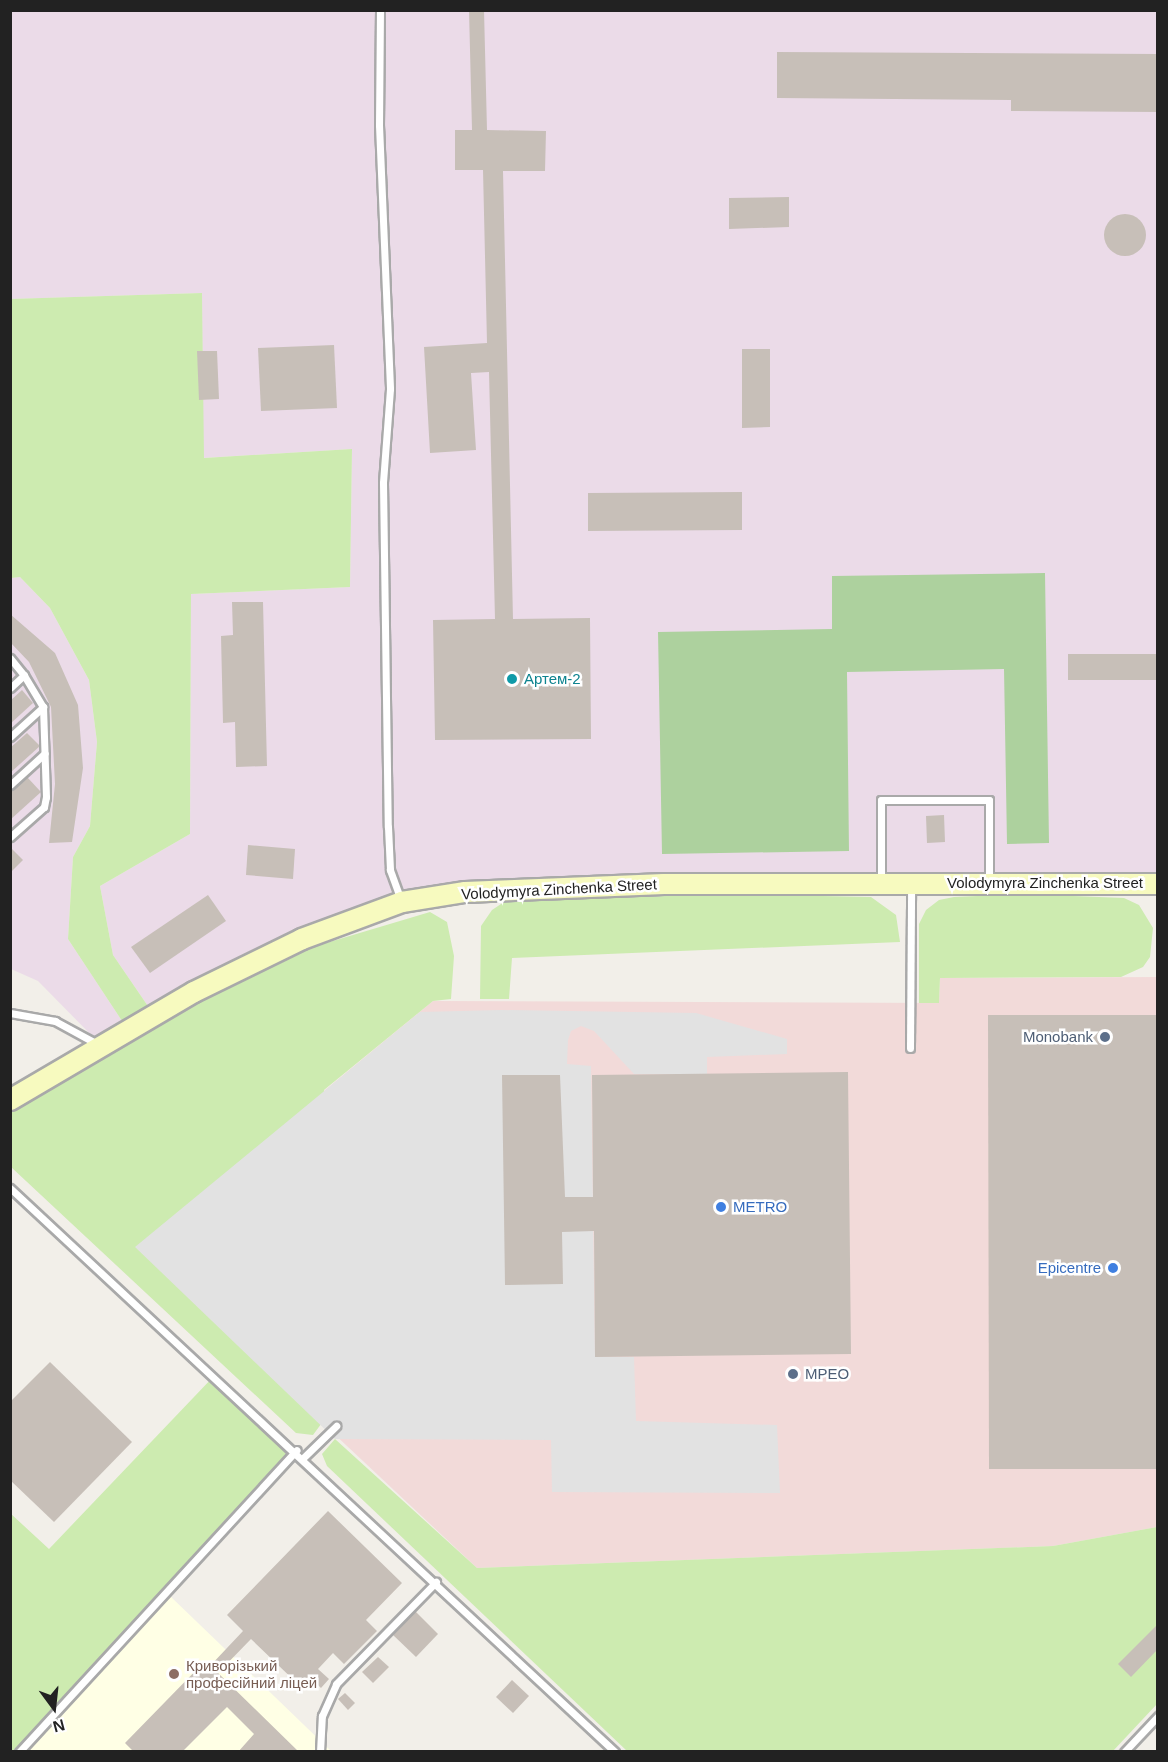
<!DOCTYPE html>
<html>
<head>
<meta charset="utf-8">
<style>
	body { margin:0 }
	#map { position:relative; width:1168px; height:1762px; overflow:hidden; background:#f2efe9; font-family:Helvetica,sans-serif }
	div>[style] { position:absolute }
	.commercial>* { inset:0; background:#f2dad9 }
	.industrial>* { inset:0; background:#ebdbe8 }
	.education>* { inset:0; background:#ffffe5 }
	.grass>* { inset:0; background:#cdebb0 }
	.forest>* { inset:0; background:#add19e }
	.parking>* { inset:0; background:#e2e2e2 }
	.building>* { inset:0; background:#c7bfb8 }
	.round { border-radius:50% }
	.roads { filter:drop-shadow(2px 0 #a9a9a9) drop-shadow(-2px 0 #a9a9a9) drop-shadow(0 2px #a9a9a9) drop-shadow(0 -2px #a9a9a9) }
	.lane>* { height:7px; margin:-3.5px; padding:0 3.5px; transform-origin:3.5px; border-radius:3.5px; background:#fff }
	.secondary>* { height:20px; margin:-10px; padding:0 10px; transform-origin:10px; border-radius:10px; background:#f7fabf }
	.dots>* { width:16px; height:16px; translate:-50% -50%; box-sizing:border-box; border:3px solid #fff; border-radius:50% }
	span { translate:-50% -50%; white-space:nowrap; text-align:center; line-height:1.15; -webkit-text-stroke:5px #fff; paint-order:stroke }
	.culture-label { font-size:15px; color:#0d838f }
	.left { translate:0 -50%; text-align:left }
	.street-label { font-size:15px; color:#222 }
	.service-label { font-size:15px; color:#4e5e75 }
	.right { translate:-100% -50%; text-align:right }
	.shop-label { font-size:15px; color:#366cbe }
	.education-label { font-size:15px; color:#785e54 }
	.frame { position:absolute; inset:0; border:12px solid #222; pointer-events:none }
	.north { position:absolute; left:24px; top:1678px; width:60px; height:60px; -webkit-text-stroke:4px #fff; paint-order:stroke; rotate:165deg; font-size:16px; font-weight:700; line-height:24px; text-align:center; color:#222 }
	.north::after { content:''; display:block; margin:auto; width:21px; height:27px; background:#222; clip-path:polygon(50% 0,100% 100%,50% 72%,0 100%) }
</style>
</head>
<body>
<div id="map">
	<div class="commercial">
		<i style="clip-path:polygon(1157px 977px,1157px 1527px,1053px 1546px,477px 1568px,135px 1247px,433px 1001px,939px 1003px,940px 978px)"></i>
	</div>
	<div class="industrial">
		<i style="clip-path:polygon(10px 11px,1157px 11px,1157px 884px,989px 883px,402px 902px,154px 1015px,113px 955px,100px 886px,190px 834px,191px 594px,350px 587px,352px 449px,203px 458px,202px 293px,11px 299px)"></i>
		<i style="clip-path:polygon(20px 577px,50px 608px,89px 680px,97px 742px,90px 826px,73px 857px,68px 939px,128px 1030px,102px 1046px,38px 981px,11px 969px,10px 578px)"></i>
	</div>
	<div class="education">
		<i style="clip-path:polygon(170px 1596px,331px 1751px,26px 1752px)"></i>
	</div>
	<div class="grass">
		<i style="clip-path:polygon(202px 293px,204px 458px,352px 449px,350px 587px,191px 594px,190px 834px,100px 886px,113px 955px,154px 1015px,128px 1030px,68px 939px,73px 857px,90px 826px,97px 742px,89px 680px,50px 608px,20px 577px,11px 578px,10px 299px)"></i>
		<i style="clip-path:polygon(721px 894px,871px 897px,896px 915px,900px 942px,512px 958px,509px 999px,480px 999px,481px 926px,492px 910px,504px 902px)"></i>
		<i style="clip-path:polygon(1023px 894px,1124px 898px,1139px 905px,1153px 928px,1150px 957px,1143px 967px,1121px 977px,940px 978px,939px 1003px,919px 1003px,919px 924px,926px 910px,939px 900px,954px 897px)"></i>
		<i style="clip-path:polygon(430px 912px,447px 922px,454px 956px,451px 999px,433px 1001px,324px 1090px,324px 1420px,313px 1435px,296px 1433px,11px 1167px,10px 1108px,197px 1002px,306px 949px)"></i>
		<i style="clip-path:polygon(214px 1376px,297px 1450px,19px 1752px,10px 1751px,10px 1513px,49px 1549px)"></i>
		<i style="clip-path:polygon(335px 1439px,477px 1568px,1053px 1546px,1157px 1527px,1157px 1704px,1113px 1751px,627px 1751px,327px 1466px,322px 1454px)"></i>
	</div>
	<div class="forest">
		<i style="clip-path:polygon(1045px 573px,1049px 843px,1007px 844px,1004px 669px,847px 672px,849px 851px,662px 854px,658px 632px,832px 629px,832px 576px)"></i>
	</div>
	<div class="parking">
		<i style="clip-path:polygon(501px 1010px,696px 1013px,787px 1039px,787px 1054px,707px 1057px,707px 1074px,634px 1074px,594px 1031px,581px 1026px,571px 1031px,568px 1040px,567px 1064px,591px 1066px,595px 1357px,634px 1357px,636px 1421px,777px 1425px,780px 1493px,552px 1492px,551px 1440px,335px 1439px,135px 1247px,420px 1012px)"></i>
	</div>
	<div class="building">
		<i style="clip-path:polygon(469px 10px,484px 10px,487px 130px,546px 131px,545px 171px,503px 171px,513px 619px,590px 618px,591px 739px,435px 740px,433px 620px,495px 619px,489px 372px,471px 373px,476px 450px,430px 453px,424px 347px,487px 343px,483px 170px,455px 170px,455px 130px,472px 130px)"></i>
		<i style="clip-path:polygon(777px 52px,1158px 54px,1158px 112px,1011px 111px,1011px 100px,777px 98px)"></i>
		<i style="clip-path:polygon(789px 197px,789px 227px,729px 229px,729px 198px)"></i>
		<i class="round" style="left:1104px;top:214px;width:42px;height:42px"></i>
		<i style="clip-path:polygon(334px 345px,337px 408px,261px 411px,258px 348px)"></i>
		<i style="clip-path:polygon(742px 349px,770px 349px,770px 427px,742px 428px)"></i>
		<i style="clip-path:polygon(197px 351px,217px 351px,219px 399px,199px 400px)"></i>
		<i style="clip-path:polygon(742px 492px,742px 530px,588px 531px,588px 493px)"></i>
		<i style="clip-path:polygon(232px 602px,263px 602px,267px 766px,236px 767px,235px 722px,223px 723px,221px 636px,233px 635px)"></i>
		<i style="clip-path:polygon(10px 614px,55px 653px,78px 705px,83px 768px,72px 842px,49px 843px,55px 784px,51px 707px,29px 662px,10px 642px)"></i>
		<i style="clip-path:polygon(1068px 654px,1158px 654px,1158px 680px,1068px 680px)"></i>
		<i style="clip-path:polygon(22px 690px,33px 703px,10px 724px,10px 701px)"></i>
		<i style="clip-path:polygon(27px 733px,40px 746px,10px 773px,10px 748px)"></i>
		<i style="clip-path:polygon(27px 777px,41px 792px,10px 820px,10px 792px)"></i>
		<i style="clip-path:polygon(944px 815px,945px 842px,927px 843px,926px 816px)"></i>
		<i style="clip-path:polygon(248px 845px,295px 849px,293px 879px,246px 875px)"></i>
		<i style="clip-path:polygon(10px 847px,23px 860px,10px 873px)"></i>
		<i style="clip-path:polygon(208px 895px,226px 921px,150px 973px,131px 947px)"></i>
		<i style="clip-path:polygon(988px 1015px,1158px 1015px,1158px 1469px,989px 1469px)"></i>
		<i style="clip-path:polygon(848px 1072px,851px 1354px,595px 1357px,594px 1231px,562px 1232px,563px 1284px,505px 1285px,502px 1075px,560px 1075px,565px 1197px,593px 1197px,592px 1075px)"></i>
		<i style="clip-path:polygon(50px 1362px,132px 1442px,54px 1522px,10px 1480px,10px 1402px)"></i>
		<i style="clip-path:polygon(328px 1511px,402px 1583px,366px 1620px,377px 1631px,344px 1664px,333px 1653px,318px 1669px,329px 1679px,321px 1688px,310px 1677px,301px 1687px,251px 1639px,218px 1673px,299px 1752px,238px 1752px,254px 1734px,227px 1707px,182px 1752px,134px 1752px,125px 1743px,205px 1661px,210px 1666px,243px 1631px,227px 1615px)"></i>
		<i style="clip-path:polygon(415px 1611px,438px 1634px,416px 1657px,392px 1634px)"></i>
		<i style="clip-path:polygon(1158px 1624px,1158px 1649px,1131px 1677px,1118px 1664px)"></i>
		<i style="clip-path:polygon(378px 1657px,389px 1667px,373px 1683px,362px 1672px)"></i>
		<i style="clip-path:polygon(512px 1680px,529px 1696px,513px 1713px,496px 1697px)"></i>
		<i style="clip-path:polygon(345px 1693px,355px 1703px,348px 1710px,338px 1699px)"></i>
	</div>
	<div class="roads">
		<div class="lane">
			<i style="left:380px;top:10px;width:115px;rotate:90.5deg"></i>
			<i style="left:379px;top:125px;width:264px;rotate:87.6deg"></i>
			<i style="left:390px;top:389px;width:94px;rotate:94.3deg"></i>
			<i style="left:383px;top:483px;width:344px;rotate:89.2deg"></i>
			<i style="left:388px;top:827px;width:43px;rotate:87.3deg"></i>
			<i style="left:390px;top:870px;width:32px;rotate:70deg"></i>
			<i style="left:10px;top:658px;width:22px;rotate:51deg"></i>
			<i style="left:24px;top:675px;width:19px;rotate:137deg"></i>
			<i style="left:10px;top:737px;width:45px;rotate:-42.3deg"></i>
			<i style="left:10px;top:785px;width:47px;rotate:-42.4deg"></i>
			<i style="left:10px;top:837px;width:45px;rotate:-41.4deg"></i>
			<i style="left:44px;top:807px;width:10px;rotate:-79deg"></i>
			<i style="left:46px;top:797px;width:90px;rotate:-91.9deg"></i>
			<i style="left:43px;top:707px;width:37px;rotate:-121deg"></i>
			<i style="left:881px;top:883px;width:83px;rotate:-90deg"></i>
			<i style="left:881px;top:800px;width:108px"></i>
			<i style="left:989px;top:800px;width:83px;rotate:90deg"></i>
			<i style="left:10px;top:1013px;width:46px;rotate:10.1deg"></i>
			<i style="left:55px;top:1021px;width:50px;rotate:28.6deg"></i>
			<i style="left:910px;top:1048px;width:162px;rotate:-89.6deg"></i>
			<i style="left:10px;top:1188px;width:827px;rotate:42.99deg"></i>
			<i style="left:304px;top:1457px;width:45px;rotate:-44.1deg"></i>
			<i style="left:19px;top:1752px;width:410px;rotate:-47.4deg"></i>
			<i style="left:320px;top:1752px;width:36px;rotate:-87deg"></i>
			<i style="left:322px;top:1716px;width:35px;rotate:-66deg"></i>
			<i style="left:336px;top:1684px;width:143px;rotate:-45.6deg"></i>
			<i style="left:1124px;top:1752px;width:50px;rotate:-46.6deg"></i>
		</div>
		<div class="secondary">
			<i style="left:10px;top:1100px;width:213px;rotate:-30.4deg"></i>
			<i style="left:194px;top:992px;width:120px;rotate:-26.1deg"></i>
			<i style="left:302px;top:939px;width:107px;rotate:-20.3deg"></i>
			<i style="left:402px;top:902px;width:64px;rotate:-9deg"></i>
			<i style="left:465px;top:892px;width:199px;rotate:-2.3deg"></i>
			<i style="left:664px;top:884px;width:494px"></i>
		</div>
	</div>
	<div class="dots">
		<i style="left:512px;top:679px;background:#0f9aa8"></i>
		<i style="left:1105px;top:1037px;background:#5c6f8a"></i>
		<i style="left:721px;top:1207px;background:#3f7fe0"></i>
		<i style="left:1113px;top:1268px;background:#3f7fe0"></i>
		<i style="left:793px;top:1374px;background:#5c6f8a"></i>
		<i style="left:174px;top:1674px;background:#8d6e63"></i>
	</div>
	<div class="culture-label">
		<span class="left" style="left:524px;top:679px">Артем-2</span>
	</div>
	<div class="street-label">
		<span style="left:1045px;top:883px">Volodymyra Zinchenka Street</span>
		<span style="left:559px;top:889px;rotate:-3deg">Volodymyra Zinchenka Street</span>
	</div>
	<div class="service-label">
		<span class="right" style="left:1093px;top:1037px">Monobank</span>
		<span class="left" style="left:805px;top:1374px">МРЕО</span>
	</div>
	<div class="shop-label">
		<span class="left" style="left:733px;top:1207px">METRO</span>
		<span class="right" style="left:1101px;top:1268px">Epicentre</span>
	</div>
	<div class="education-label">
		<span class="left" style="left:186px;top:1674px">Криворізький<br>професійний ліцей</span>
	</div>
	<div class="frame"></div>
	<div class="north">N</div>
</div>
</body>
</html>
